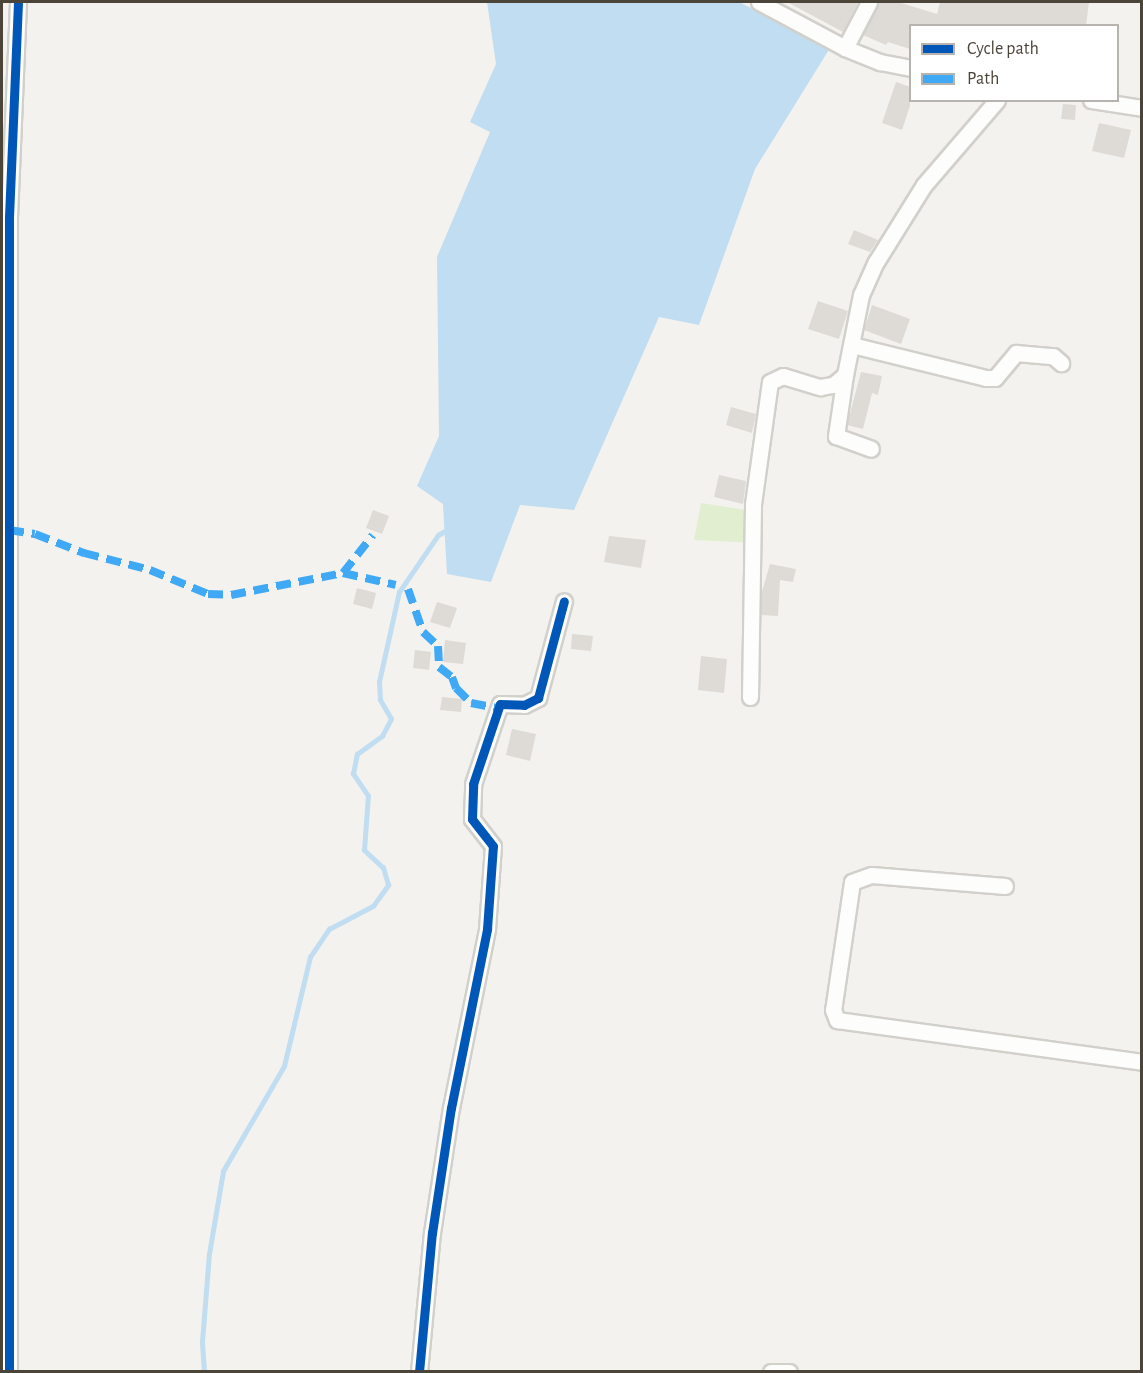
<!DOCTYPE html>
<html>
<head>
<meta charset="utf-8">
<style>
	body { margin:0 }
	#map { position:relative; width:1143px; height:1373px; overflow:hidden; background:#f4f2ee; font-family:"Alegreya Sans",sans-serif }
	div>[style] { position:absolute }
	.green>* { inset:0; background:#e1eecf }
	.water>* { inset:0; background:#c0ddf1 }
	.stream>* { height:4.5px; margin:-2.25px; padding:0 2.25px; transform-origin:2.25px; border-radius:2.25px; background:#c0ddf1 }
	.building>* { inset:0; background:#dedbd6 }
	.roads { filter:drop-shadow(2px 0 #d2d0cb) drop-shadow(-2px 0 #d2d0cb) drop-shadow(0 2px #d2d0cb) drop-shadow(0 -2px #d2d0cb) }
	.minor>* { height:15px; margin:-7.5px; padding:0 7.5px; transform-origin:7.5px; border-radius:7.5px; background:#fdfdfc }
	.quiet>* { height:8px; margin-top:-4px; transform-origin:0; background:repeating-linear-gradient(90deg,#3fa9f5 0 15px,transparent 0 23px) }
	.cycleway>* { height:9px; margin:-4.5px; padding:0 4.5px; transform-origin:4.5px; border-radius:4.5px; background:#0057b8 }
	span { translate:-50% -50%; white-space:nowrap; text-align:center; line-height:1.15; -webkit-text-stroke:6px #fff; paint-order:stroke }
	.frame { position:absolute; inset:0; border:3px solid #4b4439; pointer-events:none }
	.legend { position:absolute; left:909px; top:24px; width:210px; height:78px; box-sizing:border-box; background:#fff; border:2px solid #b7b4b0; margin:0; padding:8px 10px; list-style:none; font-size:18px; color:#4b4439 }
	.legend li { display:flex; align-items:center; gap:12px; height:30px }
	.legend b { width:30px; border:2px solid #b7b4b0 }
</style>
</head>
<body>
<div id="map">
	<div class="green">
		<i style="clip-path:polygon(701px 503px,759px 512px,757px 543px,694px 540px)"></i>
	</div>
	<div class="water">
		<i style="clip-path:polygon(487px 2px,739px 2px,830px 48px,755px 169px,699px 325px,659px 317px,574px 510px,520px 505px,491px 582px,447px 574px,443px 504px,417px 486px,439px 436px,437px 257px,490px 132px,470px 122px,496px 64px)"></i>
	</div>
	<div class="stream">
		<i style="left:204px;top:1372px;width:30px;rotate:-94deg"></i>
		<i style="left:202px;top:1342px;width:88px;rotate:-85.5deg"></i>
		<i style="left:209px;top:1254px;width:84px;rotate:-80.4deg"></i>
		<i style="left:223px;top:1171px;width:121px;rotate:-59.8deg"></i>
		<i style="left:284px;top:1066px;width:112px;rotate:-76.6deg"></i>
		<i style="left:310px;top:957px;width:34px;rotate:-56deg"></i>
		<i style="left:329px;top:929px;width:50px;rotate:-27.6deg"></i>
		<i style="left:373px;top:906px;width:26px;rotate:-54deg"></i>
		<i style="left:388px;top:885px;width:18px;rotate:-106deg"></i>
		<i style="left:383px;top:868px;width:26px;rotate:-137deg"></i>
		<i style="left:364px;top:850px;width:54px;rotate:-85.8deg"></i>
		<i style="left:368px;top:796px;width:27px;rotate:-124deg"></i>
		<i style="left:353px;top:774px;width:20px;rotate:-79deg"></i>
		<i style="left:357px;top:754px;width:31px;rotate:-36deg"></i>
		<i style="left:382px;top:736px;width:19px;rotate:-62deg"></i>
		<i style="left:391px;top:719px;width:22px;rotate:-120deg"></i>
		<i style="left:380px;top:700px;width:18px;rotate:-93deg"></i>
		<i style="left:379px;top:682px;width:92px;rotate:-77.5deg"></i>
		<i style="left:399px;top:592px;width:69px;rotate:-55.6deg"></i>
		<i style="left:438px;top:535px;width:8px;rotate:-30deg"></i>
	</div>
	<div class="building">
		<i style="clip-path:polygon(787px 2px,858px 2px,843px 32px)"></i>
		<i style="clip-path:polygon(879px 2px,898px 2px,937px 14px,940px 2px,1089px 2px,1086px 26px,910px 26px,910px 49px,888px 42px,886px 45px,863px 35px)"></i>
		<i style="clip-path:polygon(896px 82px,910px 87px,910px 106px,902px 130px,882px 123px)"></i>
		<i style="clip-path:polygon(1063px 104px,1076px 105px,1075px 120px,1061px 119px)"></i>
		<i style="clip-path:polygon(1099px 123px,1131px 130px,1124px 158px,1092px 151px)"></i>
		<i style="clip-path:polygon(854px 230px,878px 240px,870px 252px,848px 244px)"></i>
		<i style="clip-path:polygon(818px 301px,848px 311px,839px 339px,808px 329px)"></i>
		<i style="clip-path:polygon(872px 305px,910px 319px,901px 344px,864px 330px)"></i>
		<i style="clip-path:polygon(861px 372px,882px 376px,878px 395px,872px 393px,863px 429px,847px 425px)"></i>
		<i style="clip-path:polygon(731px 407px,756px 414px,752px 433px,726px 425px)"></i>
		<i style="clip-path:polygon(719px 475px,746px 481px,743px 504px,714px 497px)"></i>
		<i style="clip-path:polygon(373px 510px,389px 516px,382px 534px,366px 528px)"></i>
		<i style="clip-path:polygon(609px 536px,646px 540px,641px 568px,604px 562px)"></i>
		<i style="clip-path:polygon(770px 564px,796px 569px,793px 582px,780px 580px,778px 616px,761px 615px,761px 595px)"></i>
		<i style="clip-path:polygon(357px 588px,376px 593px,372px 609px,353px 604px)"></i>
		<i style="clip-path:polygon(437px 602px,457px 608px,450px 628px,430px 622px)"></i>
		<i style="clip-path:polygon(572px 634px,593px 636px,591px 651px,571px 649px)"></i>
		<i style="clip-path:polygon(445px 640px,466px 643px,463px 664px,443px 662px)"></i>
		<i style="clip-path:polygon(415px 650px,431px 652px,429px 670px,413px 668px)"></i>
		<i style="clip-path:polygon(701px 656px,727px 659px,724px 693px,698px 690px)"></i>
		<i style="clip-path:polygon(442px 697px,462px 699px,461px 712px,440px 710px)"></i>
		<i style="clip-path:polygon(512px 729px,536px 734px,530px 761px,506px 755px)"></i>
	</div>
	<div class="roads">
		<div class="minor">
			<i style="left:759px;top:2px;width:98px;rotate:28.1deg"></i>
			<i style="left:845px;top:48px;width:38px;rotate:22deg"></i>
			<i style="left:880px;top:62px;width:31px;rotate:11deg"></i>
			<i style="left:845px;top:48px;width:52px;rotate:-62.4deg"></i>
			<i style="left:1091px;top:100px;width:52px;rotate:8.9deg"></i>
			<i style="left:852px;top:345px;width:138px;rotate:13.8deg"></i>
			<i style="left:986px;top:378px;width:9px"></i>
			<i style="left:995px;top:378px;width:33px;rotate:-50deg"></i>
			<i style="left:1016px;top:353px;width:37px;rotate:5deg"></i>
			<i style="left:1053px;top:356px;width:11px;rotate:41deg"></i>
			<i style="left:845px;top:375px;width:62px;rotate:98.4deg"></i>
			<i style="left:836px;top:436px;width:37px;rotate:20deg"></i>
			<i style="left:750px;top:697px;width:193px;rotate:-89.1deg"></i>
			<i style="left:753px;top:504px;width:123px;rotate:-82.1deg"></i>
			<i style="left:770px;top:382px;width:14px;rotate:-25deg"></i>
			<i style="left:783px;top:376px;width:39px;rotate:17deg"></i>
			<i style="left:820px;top:387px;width:13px;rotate:-9deg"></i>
			<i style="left:833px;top:385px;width:16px;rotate:-40deg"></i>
			<i style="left:845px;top:375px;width:82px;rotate:-78.7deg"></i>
			<i style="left:861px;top:295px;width:36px;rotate:-66deg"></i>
			<i style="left:876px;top:262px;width:91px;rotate:-58.1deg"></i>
			<i style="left:924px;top:185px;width:112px;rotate:-49.3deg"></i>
			<i style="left:1005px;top:886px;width:134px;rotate:-175.3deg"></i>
			<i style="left:871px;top:875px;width:20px;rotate:160deg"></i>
			<i style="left:852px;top:882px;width:129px;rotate:98.4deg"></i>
			<i style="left:833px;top:1010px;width:11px;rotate:68deg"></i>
			<i style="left:837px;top:1020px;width:308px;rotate:7.8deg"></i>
			<i style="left:9px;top:1372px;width:1155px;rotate:-90deg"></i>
			<i style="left:9px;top:217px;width:215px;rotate:-87.6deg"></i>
			<i style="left:419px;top:1372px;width:140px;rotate:-84.7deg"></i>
			<i style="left:432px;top:1233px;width:126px;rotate:-81.4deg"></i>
			<i style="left:451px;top:1108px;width:183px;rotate:-78.6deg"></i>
			<i style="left:487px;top:929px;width:83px;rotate:-85.9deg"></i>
			<i style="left:493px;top:846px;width:34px;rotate:-128deg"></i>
			<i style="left:472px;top:819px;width:35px;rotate:-88deg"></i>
			<i style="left:473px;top:784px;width:84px;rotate:-71.4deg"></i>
			<i style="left:500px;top:704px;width:24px;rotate:2deg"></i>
			<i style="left:524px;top:705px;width:16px;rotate:-27deg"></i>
			<i style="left:538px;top:698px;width:100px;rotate:-75deg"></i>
			<i style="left:771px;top:1372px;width:18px"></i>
		</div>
	</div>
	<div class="quiet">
		<i style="left:9px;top:530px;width:26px;rotate:9deg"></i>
		<i style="left:35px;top:534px;width:53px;rotate:21.2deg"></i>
		<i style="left:84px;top:553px;width:68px;rotate:14.4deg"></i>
		<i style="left:150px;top:570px;width:63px;rotate:22.5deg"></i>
		<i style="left:208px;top:594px;width:23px;rotate:2deg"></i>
		<i style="left:231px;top:595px;width:114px;rotate:-11.1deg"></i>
		<i style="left:343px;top:573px;width:54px;rotate:12.8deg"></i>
		<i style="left:343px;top:573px;width:48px;rotate:-51.7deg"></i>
		<i style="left:408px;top:589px;width:46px;rotate:70.8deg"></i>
		<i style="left:423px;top:632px;width:21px;rotate:43deg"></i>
		<i style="left:438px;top:646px;width:21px;rotate:87deg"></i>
		<i style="left:439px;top:667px;width:16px;rotate:38deg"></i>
		<i style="left:452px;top:677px;width:12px;rotate:70deg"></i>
		<i style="left:456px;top:688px;width:21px;rotate:45deg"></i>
		<i style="left:471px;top:703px;width:25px;rotate:11deg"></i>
	</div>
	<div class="cycleway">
		<i style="left:9px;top:1372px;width:1155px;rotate:-90deg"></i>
		<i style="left:9px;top:217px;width:215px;rotate:-87.6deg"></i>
		<i style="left:419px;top:1372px;width:140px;rotate:-84.7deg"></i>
		<i style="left:432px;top:1233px;width:126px;rotate:-81.4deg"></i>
		<i style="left:451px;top:1108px;width:183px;rotate:-78.6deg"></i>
		<i style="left:487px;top:929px;width:83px;rotate:-85.9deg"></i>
		<i style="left:493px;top:846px;width:34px;rotate:-128deg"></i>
		<i style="left:472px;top:819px;width:35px;rotate:-88deg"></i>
		<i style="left:473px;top:784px;width:84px;rotate:-71.4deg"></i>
		<i style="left:500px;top:704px;width:24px;rotate:2deg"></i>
		<i style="left:524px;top:705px;width:16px;rotate:-27deg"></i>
		<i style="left:538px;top:698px;width:100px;rotate:-75deg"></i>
	</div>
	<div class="frame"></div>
	<ul class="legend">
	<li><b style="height:8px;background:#0057b8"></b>Cycle path</li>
	<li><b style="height:8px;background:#3fa9f5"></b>Path</li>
	</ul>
</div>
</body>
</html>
